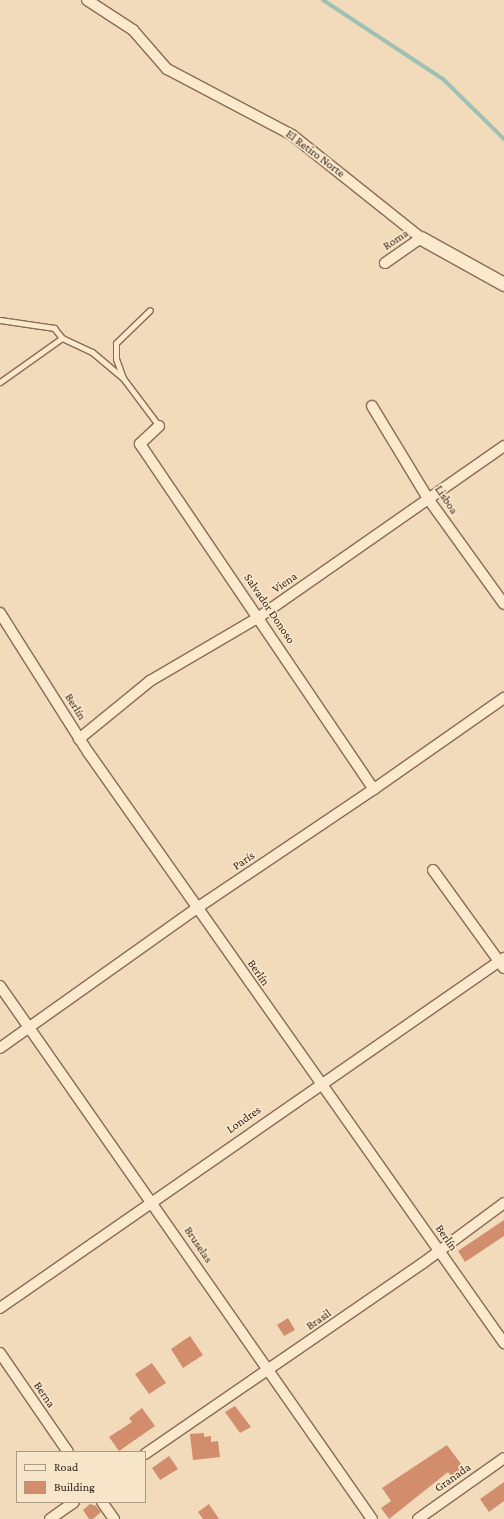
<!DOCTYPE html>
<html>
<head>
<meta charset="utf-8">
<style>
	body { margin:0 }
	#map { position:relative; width:504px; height:1519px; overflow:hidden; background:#f1dbbb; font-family:"Crimson Pro",serif }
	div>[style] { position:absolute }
	.stream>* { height:4px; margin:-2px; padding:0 2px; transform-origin:2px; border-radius:2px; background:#9fc1b4 }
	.building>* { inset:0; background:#d28d6d }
	.roads { filter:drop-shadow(1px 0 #896b53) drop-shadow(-1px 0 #896b53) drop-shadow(0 1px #896b53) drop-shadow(0 -1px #896b53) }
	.service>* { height:5px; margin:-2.5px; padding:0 2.5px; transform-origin:2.5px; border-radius:2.5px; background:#fbe9ce }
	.minor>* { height:10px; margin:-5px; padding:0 5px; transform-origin:5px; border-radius:5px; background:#fbe9ce }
	.tertiary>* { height:13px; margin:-6.5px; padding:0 6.5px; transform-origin:6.5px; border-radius:6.5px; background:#fbe9ce }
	span { translate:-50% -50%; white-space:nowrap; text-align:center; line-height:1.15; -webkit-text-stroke:3.5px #f8e6cb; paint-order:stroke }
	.street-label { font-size:12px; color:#37251a }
	.legend { position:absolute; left:16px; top:1451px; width:130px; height:52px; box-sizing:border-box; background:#f8e6cb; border:1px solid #ab9984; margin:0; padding:5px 7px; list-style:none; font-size:12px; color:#37251a }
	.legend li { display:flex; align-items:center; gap:8px; height:20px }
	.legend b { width:20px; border:1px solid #ab9984 }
</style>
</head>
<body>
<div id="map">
	<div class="stream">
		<i style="left:323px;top:0;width:144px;rotate:33.4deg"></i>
		<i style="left:443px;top:79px;width:86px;rotate:44.5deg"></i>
	</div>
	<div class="building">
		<i style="clip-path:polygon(504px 1220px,504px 1236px,465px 1262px,458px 1251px)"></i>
		<i style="clip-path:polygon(288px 1318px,295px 1330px,284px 1336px,277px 1325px)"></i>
		<i style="clip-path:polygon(190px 1336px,203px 1355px,183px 1368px,171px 1349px)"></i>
		<i style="clip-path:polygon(152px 1363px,166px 1383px,149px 1394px,135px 1374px)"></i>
		<i style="clip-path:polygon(235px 1406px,251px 1427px,240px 1433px,225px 1412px)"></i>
		<i style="clip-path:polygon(142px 1408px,155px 1426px,119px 1451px,109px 1437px,132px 1422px,129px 1418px)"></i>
		<i style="clip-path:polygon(204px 1433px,204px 1437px,211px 1436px,211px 1442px,218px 1441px,220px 1457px,193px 1460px,190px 1434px)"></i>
		<i style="clip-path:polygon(447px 1445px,464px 1468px,452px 1477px,448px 1472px,389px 1519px,381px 1508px,391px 1501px,382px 1488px)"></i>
		<i style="clip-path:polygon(169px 1456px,178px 1469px,160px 1480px,152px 1468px)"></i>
		<i style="clip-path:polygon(504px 1482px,504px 1501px,489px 1512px,480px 1499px)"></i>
		<i style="clip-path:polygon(90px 1504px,96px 1506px,101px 1512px,93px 1519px,89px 1519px,83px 1510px)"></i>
		<i style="clip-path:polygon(209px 1504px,219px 1519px,203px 1519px,198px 1512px)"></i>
	</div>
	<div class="roads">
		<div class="service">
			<i style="left:0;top:320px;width:55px;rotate:8.4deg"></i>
			<i style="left:54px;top:328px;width:13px;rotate:51deg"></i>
			<i style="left:123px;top:378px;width:20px;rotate:-110deg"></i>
			<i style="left:116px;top:359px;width:16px;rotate:-90deg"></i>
			<i style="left:116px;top:343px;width:47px;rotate:-44.1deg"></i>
			<i style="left:0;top:382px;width:76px;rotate:-35.4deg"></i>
			<i style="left:62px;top:338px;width:33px;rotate:25deg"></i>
			<i style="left:92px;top:352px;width:40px;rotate:40deg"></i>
			<i style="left:123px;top:378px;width:60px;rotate:53.1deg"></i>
		</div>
		<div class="minor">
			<i style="left:87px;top:0;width:55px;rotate:33.1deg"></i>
			<i style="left:133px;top:30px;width:52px;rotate:48.9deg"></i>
			<i style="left:167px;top:69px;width:141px;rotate:27.8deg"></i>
			<i style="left:292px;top:135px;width:165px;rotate:38.6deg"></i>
			<i style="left:421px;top:238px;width:44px;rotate:145.2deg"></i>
			<i style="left:372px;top:406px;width:110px;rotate:58.8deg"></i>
			<i style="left:429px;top:500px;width:128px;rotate:54.2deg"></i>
			<i style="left:159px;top:426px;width:26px;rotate:137deg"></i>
			<i style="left:140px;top:444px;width:417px;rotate:55.9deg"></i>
			<i style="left:0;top:613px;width:165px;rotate:57.7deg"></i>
			<i style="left:88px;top:752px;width:723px;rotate:54.86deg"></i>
			<i style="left:79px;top:739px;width:92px;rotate:-39.2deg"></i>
			<i style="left:150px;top:681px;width:126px;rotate:-30.4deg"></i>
			<i style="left:259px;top:617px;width:299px;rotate:-34.9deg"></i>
			<i style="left:433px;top:870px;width:121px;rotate:54.1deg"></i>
			<i style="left:0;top:986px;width:650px;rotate:55.09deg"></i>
			<i style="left:0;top:1048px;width:242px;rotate:-35.4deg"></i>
			<i style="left:197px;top:908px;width:213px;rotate:-33.9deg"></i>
			<i style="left:374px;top:789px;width:159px;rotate:-35deg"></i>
			<i style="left:0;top:1308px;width:614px;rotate:-34.78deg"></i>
			<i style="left:0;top:1353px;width:120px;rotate:55.5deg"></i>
			<i style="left:145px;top:1454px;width:337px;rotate:-34.5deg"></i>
			<i style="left:423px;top:1263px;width:101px;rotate:-36.5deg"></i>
			<i style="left:102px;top:1502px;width:21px;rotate:55deg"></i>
			<i style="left:50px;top:1519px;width:29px;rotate:-35deg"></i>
			<i style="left:418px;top:1519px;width:105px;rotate:-35.3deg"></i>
		</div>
		<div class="tertiary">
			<i style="left:421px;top:238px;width:95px;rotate:29deg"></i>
		</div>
	</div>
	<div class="street-label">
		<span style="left:315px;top:154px;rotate:37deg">El Retiro Norte</span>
		<span style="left:396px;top:240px;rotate:-34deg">Roma</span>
		<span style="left:446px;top:500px;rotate:56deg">Lisboa</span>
		<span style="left:285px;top:583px;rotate:-34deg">Viena</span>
		<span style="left:269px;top:609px;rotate:56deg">Salvador Donoso</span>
		<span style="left:75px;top:707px;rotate:58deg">Berlín</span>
		<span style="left:244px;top:861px;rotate:-34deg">París</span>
		<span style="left:258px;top:973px;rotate:55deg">Berlín</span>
		<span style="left:244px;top:1120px;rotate:-35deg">Londres</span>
		<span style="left:446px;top:1238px;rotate:55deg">Berlín</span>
		<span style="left:198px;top:1245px;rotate:56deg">Bruselas</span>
		<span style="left:319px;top:1320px;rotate:-35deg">Brasil</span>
		<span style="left:44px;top:1395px;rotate:56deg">Berna</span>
		<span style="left:453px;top:1478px;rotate:-35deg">Granada</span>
	</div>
	<ul class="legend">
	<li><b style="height:5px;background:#fbe9ce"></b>Road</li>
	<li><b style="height:11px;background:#d28d6d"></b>Building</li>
	</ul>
</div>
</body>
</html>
